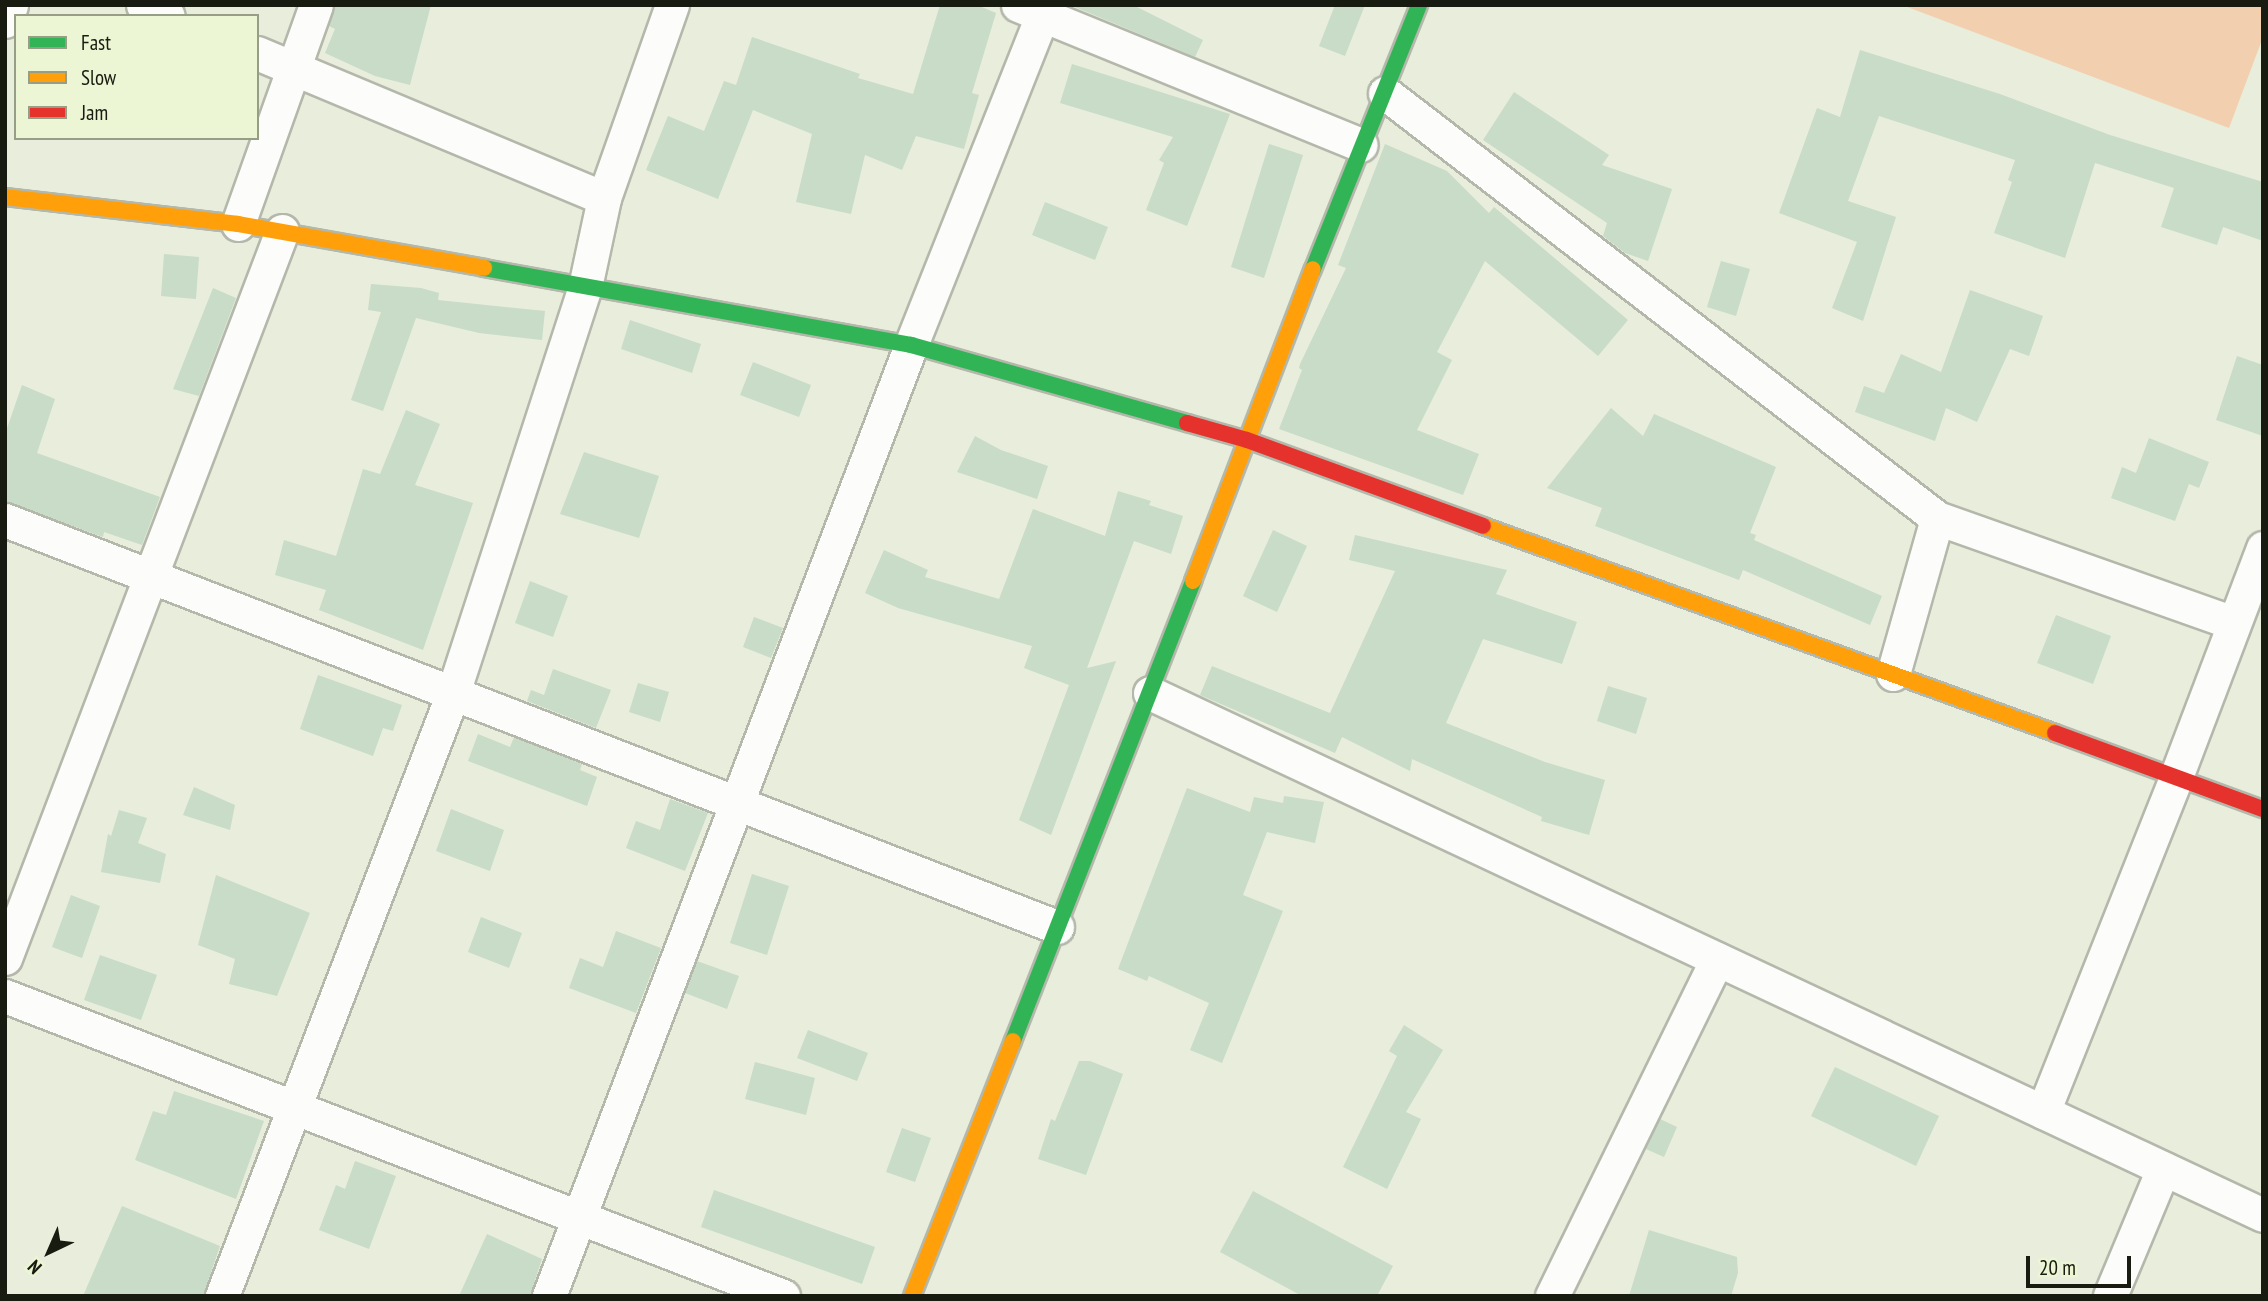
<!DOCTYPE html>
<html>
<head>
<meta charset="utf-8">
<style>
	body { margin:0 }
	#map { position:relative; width:2268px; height:1301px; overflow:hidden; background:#e8eddc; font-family:"PT Sans Narrow",sans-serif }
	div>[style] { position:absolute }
	.green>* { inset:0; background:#f2cfae }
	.building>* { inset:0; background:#c8dcc8 }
	.roads { filter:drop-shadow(2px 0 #b4b8ab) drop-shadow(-2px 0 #b4b8ab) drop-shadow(0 2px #b4b8ab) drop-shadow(0 -2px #b4b8ab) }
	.street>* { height:33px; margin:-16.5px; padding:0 16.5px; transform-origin:16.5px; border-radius:16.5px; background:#fcfcfa }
	.fast>* { height:16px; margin:-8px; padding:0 8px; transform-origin:8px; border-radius:8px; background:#30b455 }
	.slow>* { height:16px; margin:-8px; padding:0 8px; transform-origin:8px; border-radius:8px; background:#ff9f0a }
	.jam>* { height:16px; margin:-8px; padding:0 8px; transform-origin:8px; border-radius:8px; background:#e5322d }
	span { translate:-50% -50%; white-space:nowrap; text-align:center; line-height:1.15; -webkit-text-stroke:6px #ecf5d4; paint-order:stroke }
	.frame { position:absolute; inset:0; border:7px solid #181b10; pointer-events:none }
	.legend { position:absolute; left:14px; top:14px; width:245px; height:126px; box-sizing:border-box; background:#ecf5d4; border:2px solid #979e86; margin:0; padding:9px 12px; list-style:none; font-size:21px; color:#181b10 }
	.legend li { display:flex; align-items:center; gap:14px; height:35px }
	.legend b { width:35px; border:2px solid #979e86 }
	.north { position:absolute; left:14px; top:1217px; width:70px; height:70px; -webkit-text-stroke:5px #ecf5d4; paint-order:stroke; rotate:224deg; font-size:19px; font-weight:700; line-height:28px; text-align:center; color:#181b10 }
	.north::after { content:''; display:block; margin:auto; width:24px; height:32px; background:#181b10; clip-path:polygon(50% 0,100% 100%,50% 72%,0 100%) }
	.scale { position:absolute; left:2026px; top:1256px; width:105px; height:32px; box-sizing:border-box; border:4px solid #181b10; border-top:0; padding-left:9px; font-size:21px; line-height:24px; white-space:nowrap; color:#181b10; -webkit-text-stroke:5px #ecf5d4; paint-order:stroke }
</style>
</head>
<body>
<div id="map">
	<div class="green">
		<i style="clip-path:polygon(1902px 5px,2263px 5px,2263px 37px,2229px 128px)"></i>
	</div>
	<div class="building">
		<i style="clip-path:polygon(335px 5px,431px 5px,410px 85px,375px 76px,325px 53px,335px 29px,329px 26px)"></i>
		<i style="clip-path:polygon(940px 5px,977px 5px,996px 13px,972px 93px,979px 95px,964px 149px,916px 136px,902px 170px,865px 155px,851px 214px,796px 202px,812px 134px,753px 110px,718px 199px,646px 170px,668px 116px,704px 131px,724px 81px,736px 85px,752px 37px,860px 74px,858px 78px,913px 94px)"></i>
		<i style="clip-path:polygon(1070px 5px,1133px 5px,1203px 40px,1195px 57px)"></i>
		<i style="clip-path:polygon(1335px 5px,1365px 5px,1345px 56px,1319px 46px)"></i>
		<i style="clip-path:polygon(1860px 50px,2000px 94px,2110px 135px,2263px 182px,2263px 241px,2223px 227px,2217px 245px,2161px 227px,2174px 188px,2095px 163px,2065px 258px,1994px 233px,2012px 182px,2008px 180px,2015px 160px,1879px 116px,1848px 201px,1896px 217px,1863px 321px,1832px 308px,1857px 242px,1779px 213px,1817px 108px,1840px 117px)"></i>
		<i style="clip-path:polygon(1072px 64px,1230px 114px,1187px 226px,1146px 210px,1164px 163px,1159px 160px,1173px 137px,1060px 103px)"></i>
		<i style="clip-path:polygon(1514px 92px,1609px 155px,1602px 165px,1672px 189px,1648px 261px,1625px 253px,1603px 236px,1607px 223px,1483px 140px)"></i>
		<i style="clip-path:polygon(1269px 144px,1303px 155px,1264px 278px,1231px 267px)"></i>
		<i style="clip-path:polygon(1385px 144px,1447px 171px,1489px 213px,1494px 207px,1628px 320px,1598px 356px,1485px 261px,1437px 352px,1452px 360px,1417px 430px,1479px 454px,1463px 495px,1279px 429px,1302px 370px,1299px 368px,1300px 364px,1346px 268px,1338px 265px)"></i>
		<i style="clip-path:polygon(1045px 202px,1108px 227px,1095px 260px,1032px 235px)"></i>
		<i style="clip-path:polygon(164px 254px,199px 257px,196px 299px,161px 296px)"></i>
		<i style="clip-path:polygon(1721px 261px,1750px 269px,1736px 316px,1707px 307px)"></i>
		<i style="clip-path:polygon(371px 284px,421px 288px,439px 293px,438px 300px,545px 311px,542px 340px,479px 333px,416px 318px,383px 411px,351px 400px,381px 312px,368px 310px)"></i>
		<i style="clip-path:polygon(213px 288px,236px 298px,199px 396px,173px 389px)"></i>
		<i style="clip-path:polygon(1970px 290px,2043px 316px,2029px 356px,2010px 349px,1977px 422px,1946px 408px,1935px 441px,1855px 412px,1864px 386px,1884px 393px,1901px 354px,1941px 372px)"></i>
		<i style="clip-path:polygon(630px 320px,701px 344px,692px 373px,621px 349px)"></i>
		<i style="clip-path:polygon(2237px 356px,2263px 365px,2263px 436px,2216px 420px)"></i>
		<i style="clip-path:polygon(753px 362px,811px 385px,799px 417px,740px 395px)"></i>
		<i style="clip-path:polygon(22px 385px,55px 399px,37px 453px,160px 497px,142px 545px,104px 532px,103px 537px,97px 535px,5px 501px,5px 434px)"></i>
		<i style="clip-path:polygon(1611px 408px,1643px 436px,1654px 414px,1776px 467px,1750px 533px,1756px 535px,1754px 540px,1882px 596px,1870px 625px,1743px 570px,1739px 580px,1595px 526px,1602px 508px,1547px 488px)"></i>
		<i style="clip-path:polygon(406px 410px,440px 424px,415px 485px,473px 503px,423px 650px,319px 610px,326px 590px,275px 575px,284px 540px,336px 556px,363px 469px,380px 474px)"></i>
		<i style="clip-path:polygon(975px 436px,1001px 450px,1048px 466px,1037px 499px,957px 472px)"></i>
		<i style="clip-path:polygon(2149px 438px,2209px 462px,2199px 488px,2189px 484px,2175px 521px,2111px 498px,2122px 467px,2136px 473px)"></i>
		<i style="clip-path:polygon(584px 452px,659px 476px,639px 538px,560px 514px)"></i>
		<i style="clip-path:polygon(1118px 491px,1151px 501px,1149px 505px,1183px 516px,1171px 554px,1134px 541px,1087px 668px,1116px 661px,1051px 835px,1019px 820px,1069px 685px,1024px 668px,1032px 646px,898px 608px,865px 593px,884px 550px,928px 570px,925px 577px,999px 599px,1033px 509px,1105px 536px)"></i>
		<i style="clip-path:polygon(1273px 530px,1307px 546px,1277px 612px,1243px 596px)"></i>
		<i style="clip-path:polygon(1355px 535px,1507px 570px,1496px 594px,1577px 622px,1562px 664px,1483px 639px,1446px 723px,1545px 762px,1605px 780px,1589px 835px,1541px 821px,1542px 817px,1412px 759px,1410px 771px,1342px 737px,1335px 753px,1200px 695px,1212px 666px,1330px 713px,1395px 571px,1349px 560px)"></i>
		<i style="clip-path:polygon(530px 581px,568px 596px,553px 637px,515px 623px)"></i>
		<i style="clip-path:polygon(2056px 615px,2111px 636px,2093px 684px,2037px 663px)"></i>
		<i style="clip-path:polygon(754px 617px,783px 628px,771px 658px,743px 647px)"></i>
		<i style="clip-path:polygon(553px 669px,611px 690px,596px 728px,527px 701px,531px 690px,544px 695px)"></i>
		<i style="clip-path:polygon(318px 675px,402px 705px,393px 731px,383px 728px,373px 756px,300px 729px)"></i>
		<i style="clip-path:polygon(638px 683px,669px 692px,660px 722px,629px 712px)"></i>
		<i style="clip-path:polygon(1608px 686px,1647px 698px,1636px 734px,1597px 721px)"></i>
		<i style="clip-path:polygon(478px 734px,510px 747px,514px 737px,582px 764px,580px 770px,597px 777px,587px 806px,468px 761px)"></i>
		<i style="clip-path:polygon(194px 787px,235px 805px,230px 830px,183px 815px)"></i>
		<i style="clip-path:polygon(1187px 788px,1250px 812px,1254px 797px,1283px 803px,1284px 796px,1324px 802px,1315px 843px,1267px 832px,1243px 895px,1283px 911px,1222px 1063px,1190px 1050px,1209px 1003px,1149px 976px,1147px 981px,1118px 969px)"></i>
		<i style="clip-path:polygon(670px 799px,708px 813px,685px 871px,626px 848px,636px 821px,660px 830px)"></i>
		<i style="clip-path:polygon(451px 809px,504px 830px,490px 871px,436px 851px)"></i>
		<i style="clip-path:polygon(119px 810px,147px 818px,138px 843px,166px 854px,160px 883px,101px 872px,108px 834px,111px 836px)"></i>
		<i style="clip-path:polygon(752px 874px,789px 886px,767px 955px,730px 943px)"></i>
		<i style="clip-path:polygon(216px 875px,310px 913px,277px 996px,229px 984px,235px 959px,198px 945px)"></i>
		<i style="clip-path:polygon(71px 895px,100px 906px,82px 958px,52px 947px)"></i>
		<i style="clip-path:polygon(481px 917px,522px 933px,509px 968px,468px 952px)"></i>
		<i style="clip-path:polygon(616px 931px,661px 948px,636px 1013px,569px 988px,580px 958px,603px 967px)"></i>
		<i style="clip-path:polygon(100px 955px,157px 975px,141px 1020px,84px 1000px)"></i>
		<i style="clip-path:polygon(697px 961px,739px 976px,727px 1009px,685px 993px)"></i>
		<i style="clip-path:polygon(1404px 1025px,1443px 1050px,1406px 1112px,1421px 1119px,1387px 1189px,1343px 1167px,1397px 1056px,1389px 1051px)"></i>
		<i style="clip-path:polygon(808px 1030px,868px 1053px,857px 1081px,797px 1058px)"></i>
		<i style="clip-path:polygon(1079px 1061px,1090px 1061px,1123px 1074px,1086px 1175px,1038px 1159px,1051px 1119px,1055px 1121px)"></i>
		<i style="clip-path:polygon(755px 1062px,815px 1078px,806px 1115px,745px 1099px)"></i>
		<i style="clip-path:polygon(1835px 1067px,1939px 1116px,1916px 1166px,1811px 1116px)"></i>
		<i style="clip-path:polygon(174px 1091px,264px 1121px,236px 1199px,135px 1160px,153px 1111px,166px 1115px)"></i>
		<i style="clip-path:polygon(1660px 1119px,1677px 1127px,1664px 1157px,1646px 1149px)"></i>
		<i style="clip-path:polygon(902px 1128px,931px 1138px,915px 1182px,886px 1172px)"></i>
		<i style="clip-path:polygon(355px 1161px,396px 1176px,369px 1249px,319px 1230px,336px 1185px,345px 1189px)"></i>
		<i style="clip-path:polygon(714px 1190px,875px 1247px,862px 1284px,701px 1227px)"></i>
		<i style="clip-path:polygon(1253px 1191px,1393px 1266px,1377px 1296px,1302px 1296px,1220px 1252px)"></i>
		<i style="clip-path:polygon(122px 1206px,220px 1246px,203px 1296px,83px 1296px)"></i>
		<i style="clip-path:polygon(1649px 1230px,1737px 1257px,1738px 1273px,1731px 1296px,1629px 1296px)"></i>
		<i style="clip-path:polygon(487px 1234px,542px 1259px,530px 1296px,459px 1296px)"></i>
	</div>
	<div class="roads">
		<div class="street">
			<i style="left:143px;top:5px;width:27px;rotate:24deg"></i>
			<i style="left:1018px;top:5px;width:370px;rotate:22.2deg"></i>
			<i style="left:5px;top:21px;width:17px;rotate:-69deg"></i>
			<i style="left:257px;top:53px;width:376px;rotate:22.7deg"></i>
			<i style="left:1385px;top:93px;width:697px;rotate:37.59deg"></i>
			<i style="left:1937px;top:518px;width:314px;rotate:19.5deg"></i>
			<i style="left:238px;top:224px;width:232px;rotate:-70.4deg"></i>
			<i style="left:5px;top:520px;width:1128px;rotate:21.15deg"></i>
			<i style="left:1893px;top:674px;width:162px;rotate:-74.2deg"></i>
			<i style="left:1150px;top:693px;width:1229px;rotate:25.13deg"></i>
			<i style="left:5px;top:958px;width:778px;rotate:-69.14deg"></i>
			<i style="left:5px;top:996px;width:834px;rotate:21.09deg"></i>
			<i style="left:2043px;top:1112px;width:360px;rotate:-68.3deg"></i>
			<i style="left:2176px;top:777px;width:245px;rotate:-69.2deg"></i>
			<i style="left:222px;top:1296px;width:646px;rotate:-69.04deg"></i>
			<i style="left:453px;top:693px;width:427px;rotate:-72deg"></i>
			<i style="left:585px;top:287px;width:91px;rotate:-77.9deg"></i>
			<i style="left:604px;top:198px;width:205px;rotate:-70.6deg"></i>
			<i style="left:549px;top:1296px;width:1018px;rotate:-69.16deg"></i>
			<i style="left:911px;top:345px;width:366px;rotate:-68.3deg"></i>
			<i style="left:1552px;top:1296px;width:375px;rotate:-63.9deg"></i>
			<i style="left:2110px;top:1296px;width:138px;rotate:-67.3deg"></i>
		</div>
		<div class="fast">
			<i style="left:484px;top:268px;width:434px;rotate:10.2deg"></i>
			<i style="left:911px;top:345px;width:287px;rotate:15.8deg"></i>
			<i style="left:1313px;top:269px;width:284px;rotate:-68.1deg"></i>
			<i style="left:1013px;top:1041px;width:494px;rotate:-68.6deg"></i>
		</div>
		<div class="slow">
			<i style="left:5px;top:197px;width:235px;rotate:6.6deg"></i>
			<i style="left:238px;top:224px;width:250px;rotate:10.1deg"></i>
			<i style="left:1483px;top:526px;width:608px;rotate:19.89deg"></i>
			<i style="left:1193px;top:581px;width:334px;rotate:-69deg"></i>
			<i style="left:912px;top:1296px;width:274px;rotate:-68.4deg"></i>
		</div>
		<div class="jam">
			<i style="left:1187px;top:423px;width:62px;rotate:15.8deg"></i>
			<i style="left:1247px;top:440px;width:251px;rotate:20deg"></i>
			<i style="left:2055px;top:733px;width:221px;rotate:20.1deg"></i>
		</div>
	</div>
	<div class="frame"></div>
	<ul class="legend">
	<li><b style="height:9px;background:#30b455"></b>Fast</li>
	<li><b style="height:9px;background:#ff9f0a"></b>Slow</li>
	<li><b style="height:9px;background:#e5322d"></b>Jam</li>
	</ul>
	<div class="north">N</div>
	<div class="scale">20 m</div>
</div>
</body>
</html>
